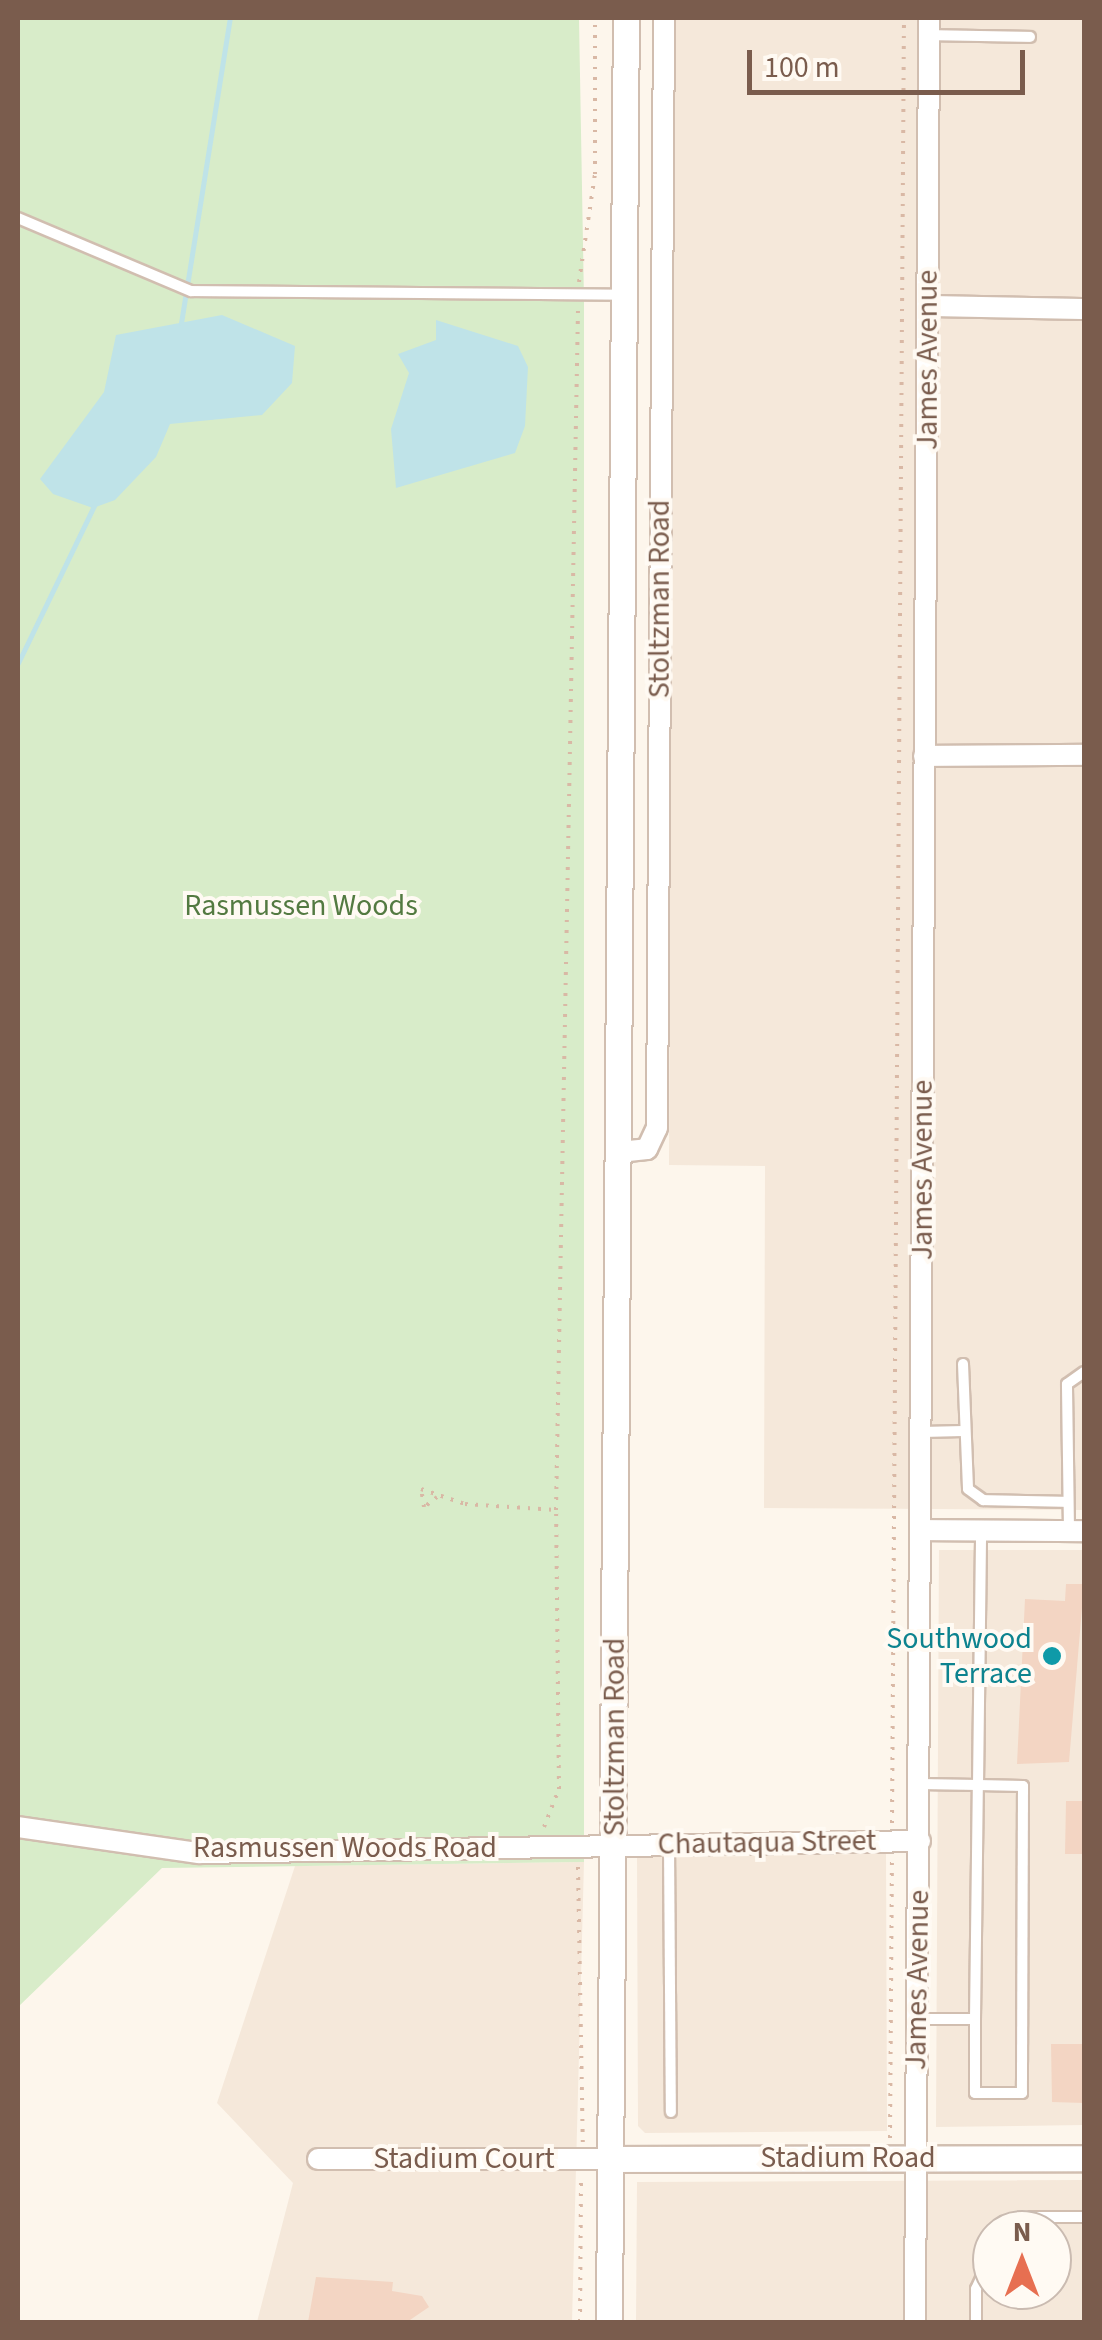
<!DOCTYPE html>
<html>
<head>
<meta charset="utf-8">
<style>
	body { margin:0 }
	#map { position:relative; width:1102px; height:2340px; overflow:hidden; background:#fdf6ec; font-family:"Source Sans 3",sans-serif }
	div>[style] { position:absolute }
	.residential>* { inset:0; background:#f5e8da }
	.green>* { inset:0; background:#d8ecc9 }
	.water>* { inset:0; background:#bfe3e8 }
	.stream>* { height:5px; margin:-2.5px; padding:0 2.5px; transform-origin:2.5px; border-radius:2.5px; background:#bfe3e8 }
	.building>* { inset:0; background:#f3d5c3 }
	.path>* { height:4px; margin-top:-2px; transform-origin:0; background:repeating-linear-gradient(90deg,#d9b8a5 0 2.5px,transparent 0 10.5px) }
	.roads { filter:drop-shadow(2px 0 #d1beb0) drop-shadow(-2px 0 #d1beb0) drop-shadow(0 2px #d1beb0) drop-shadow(0 -2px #d1beb0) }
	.service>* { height:10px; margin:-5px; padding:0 5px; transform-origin:5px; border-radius:5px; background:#fff }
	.minor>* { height:20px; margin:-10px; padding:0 10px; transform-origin:10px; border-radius:10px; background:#fff }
	.tertiary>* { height:25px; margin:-12.5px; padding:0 12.5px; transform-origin:12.5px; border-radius:12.5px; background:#fff }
	.dots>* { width:28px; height:28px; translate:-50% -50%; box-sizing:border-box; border:5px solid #fffaf3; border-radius:50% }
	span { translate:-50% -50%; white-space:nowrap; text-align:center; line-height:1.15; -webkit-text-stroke:8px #fffaf3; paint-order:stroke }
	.street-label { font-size:30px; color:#7a5c4d }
	.park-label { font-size:30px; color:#537a41 }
	.culture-label { font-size:30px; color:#0d838f }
	.right { translate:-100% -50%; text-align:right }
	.frame { position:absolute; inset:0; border:20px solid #7a5c4d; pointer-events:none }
	.north { position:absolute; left:972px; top:2210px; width:100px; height:100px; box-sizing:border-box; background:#fffaf3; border:2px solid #cabbb1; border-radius:50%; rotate:0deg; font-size:28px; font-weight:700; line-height:40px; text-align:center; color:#7a5c4d }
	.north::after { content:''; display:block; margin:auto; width:35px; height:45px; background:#e76f51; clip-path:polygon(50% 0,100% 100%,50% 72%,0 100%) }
	.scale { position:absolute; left:747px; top:50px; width:278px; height:45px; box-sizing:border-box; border:5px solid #7a5c4d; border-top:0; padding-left:12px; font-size:30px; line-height:35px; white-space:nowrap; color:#7a5c4d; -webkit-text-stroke:8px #fffaf3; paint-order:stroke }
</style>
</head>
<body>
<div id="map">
	<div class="residential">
		<i style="clip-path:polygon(673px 18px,1084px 18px,1084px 1510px,764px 1508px,765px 1166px,669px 1165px)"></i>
		<i style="clip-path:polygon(939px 1550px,1084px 1550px,1084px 2125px,936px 2127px)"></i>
		<i style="clip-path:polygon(886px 1853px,887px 2131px,645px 2133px,638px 2126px,637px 1855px)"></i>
		<i style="clip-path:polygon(584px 1862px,572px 2322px,257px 2322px,293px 2183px,217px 2103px,295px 1866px)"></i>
		<i style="clip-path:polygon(evenodd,1084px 2180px,1084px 2322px,636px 2322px,637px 2182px,1084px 2180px,992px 2230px,1052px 2230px,1052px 2290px,992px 2290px,992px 2230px)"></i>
	</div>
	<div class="green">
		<i style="clip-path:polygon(18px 18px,579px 18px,584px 301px,584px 1862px,162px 1868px,18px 2007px)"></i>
	</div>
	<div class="water">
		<i style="clip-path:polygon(222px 315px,295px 346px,292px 383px,262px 415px,170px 424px,156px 457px,115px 500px,93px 508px,53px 494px,40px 479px,104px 392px,116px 335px)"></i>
		<i style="clip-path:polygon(436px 320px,518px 346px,528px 367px,525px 426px,515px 453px,396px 488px,391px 429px,409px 373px,398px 354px,436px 340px)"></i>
	</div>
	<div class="stream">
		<i style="left:181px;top:323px;width:309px;rotate:-80.9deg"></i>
		<i style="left:18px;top:663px;width:177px;rotate:-64.2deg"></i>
	</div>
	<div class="building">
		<i style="clip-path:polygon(1066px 1584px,1084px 1584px,1069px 1762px,1017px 1764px,1025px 1599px,1065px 1601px)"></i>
		<i style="clip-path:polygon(1066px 1801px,1084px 1801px,1084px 1854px,1065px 1854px)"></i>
		<i style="clip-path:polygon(1051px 2044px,1084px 2044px,1084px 2103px,1052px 2102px)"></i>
		<i style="clip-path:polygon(316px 2277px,393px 2282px,392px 2291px,422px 2296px,429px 2307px,407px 2322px,308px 2322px)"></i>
	</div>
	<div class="path">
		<i style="left:579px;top:282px;width:109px;rotate:-81.6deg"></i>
		<i style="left:595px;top:174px;width:156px;rotate:-90deg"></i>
		<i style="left:18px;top:289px;width:69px;rotate:90deg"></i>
		<i style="left:437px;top:1497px;width:16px;rotate:142deg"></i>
		<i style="left:424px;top:1507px;width:18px;rotate:-99deg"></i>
		<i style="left:421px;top:1489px;width:46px;rotate:18.8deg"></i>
		<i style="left:465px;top:1504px;width:91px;rotate:3.8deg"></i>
		<i style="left:556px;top:1510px;width:1203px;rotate:-88.95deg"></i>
		<i style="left:892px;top:1823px;width:1805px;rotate:-89.62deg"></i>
		<i style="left:544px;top:1827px;width:41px;rotate:-68.5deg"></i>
		<i style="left:559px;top:1789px;width:279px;rotate:-90.6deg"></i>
		<i style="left:578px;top:1867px;width:275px;rotate:89deg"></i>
		<i style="left:890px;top:2138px;width:280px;rotate:-89.6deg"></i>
		<i style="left:580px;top:2322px;width:146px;rotate:-89.6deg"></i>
	</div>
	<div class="roads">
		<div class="service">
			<i style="left:929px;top:35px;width:101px;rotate:1.1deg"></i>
			<i style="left:18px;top:218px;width:188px;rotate:22.9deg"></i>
			<i style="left:191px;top:291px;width:430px;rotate:0.5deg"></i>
			<i style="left:963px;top:1364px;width:125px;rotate:87.7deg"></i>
			<i style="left:968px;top:1489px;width:19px;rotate:36deg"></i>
			<i style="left:983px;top:1500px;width:85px;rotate:1.3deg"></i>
			<i style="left:922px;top:1432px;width:41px;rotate:-1.4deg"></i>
			<i style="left:1069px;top:1530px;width:146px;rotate:-90.8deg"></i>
			<i style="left:1067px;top:1384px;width:21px;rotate:-35deg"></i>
			<i style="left:920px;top:1784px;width:58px;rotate:1deg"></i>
			<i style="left:978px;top:1785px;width:45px;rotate:1.3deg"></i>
			<i style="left:1023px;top:1786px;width:307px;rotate:90.2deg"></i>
			<i style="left:1022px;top:2093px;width:47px;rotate:180deg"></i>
			<i style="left:975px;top:2093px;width:74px;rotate:-90deg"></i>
			<i style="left:975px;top:2019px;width:234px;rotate:-89.3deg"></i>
			<i style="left:978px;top:1785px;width:254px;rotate:-89.3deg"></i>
			<i style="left:669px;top:1845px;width:267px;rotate:89.6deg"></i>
			<i style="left:918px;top:2019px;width:57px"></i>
			<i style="left:1012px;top:2230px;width:24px;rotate:-33deg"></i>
			<i style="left:1032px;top:2217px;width:52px"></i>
			<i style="left:976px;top:2322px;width:33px;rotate:-90deg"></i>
			<i style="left:976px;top:2289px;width:38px;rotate:-65deg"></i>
		</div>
		<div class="minor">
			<i style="left:929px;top:306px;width:155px;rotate:1.1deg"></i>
			<i style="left:924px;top:756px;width:160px;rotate:-0.4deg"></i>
			<i style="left:619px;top:1152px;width:28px;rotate:-6deg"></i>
			<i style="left:647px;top:1149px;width:23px;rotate:-65deg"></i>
			<i style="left:657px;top:1128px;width:1110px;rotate:-89.64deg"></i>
			<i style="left:921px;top:1530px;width:163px;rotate:0.4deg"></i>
			<i style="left:18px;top:1827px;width:183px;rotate:8.2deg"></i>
			<i style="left:199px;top:1853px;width:721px;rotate:-0.95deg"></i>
			<i style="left:318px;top:2159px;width:293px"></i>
			<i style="left:915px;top:2322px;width:2304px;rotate:-89.65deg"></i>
		</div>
		<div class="tertiary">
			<i style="left:611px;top:2159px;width:473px;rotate:-0.1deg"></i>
			<i style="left:609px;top:2322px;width:2304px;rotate:-89.58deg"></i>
		</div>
	</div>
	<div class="dots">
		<i style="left:1052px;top:1656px;background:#0f9aa8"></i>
	</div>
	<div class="street-label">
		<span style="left:928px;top:360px;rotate:-90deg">James Avenue</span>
		<span style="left:660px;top:599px;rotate:-90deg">Stoltzman Road</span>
		<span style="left:923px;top:1170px;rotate:-90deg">James Avenue</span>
		<span style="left:615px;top:1737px;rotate:-90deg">Stoltzman Road</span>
		<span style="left:767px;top:1843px;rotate:-1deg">Chautaqua Street</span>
		<span style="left:345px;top:1848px">Rasmussen Woods Road</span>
		<span style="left:918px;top:1980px;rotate:-89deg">James Avenue</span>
		<span style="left:848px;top:2158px">Stadium Road</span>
		<span style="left:464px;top:2159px">Stadium Court</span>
	</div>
	<div class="park-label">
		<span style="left:301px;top:906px">Rasmussen Woods</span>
	</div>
	<div class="culture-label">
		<span class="right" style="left:1032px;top:1656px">Southwood<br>Terrace</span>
	</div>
	<div class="frame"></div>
	<div class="north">N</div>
	<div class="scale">100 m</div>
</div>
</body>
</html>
